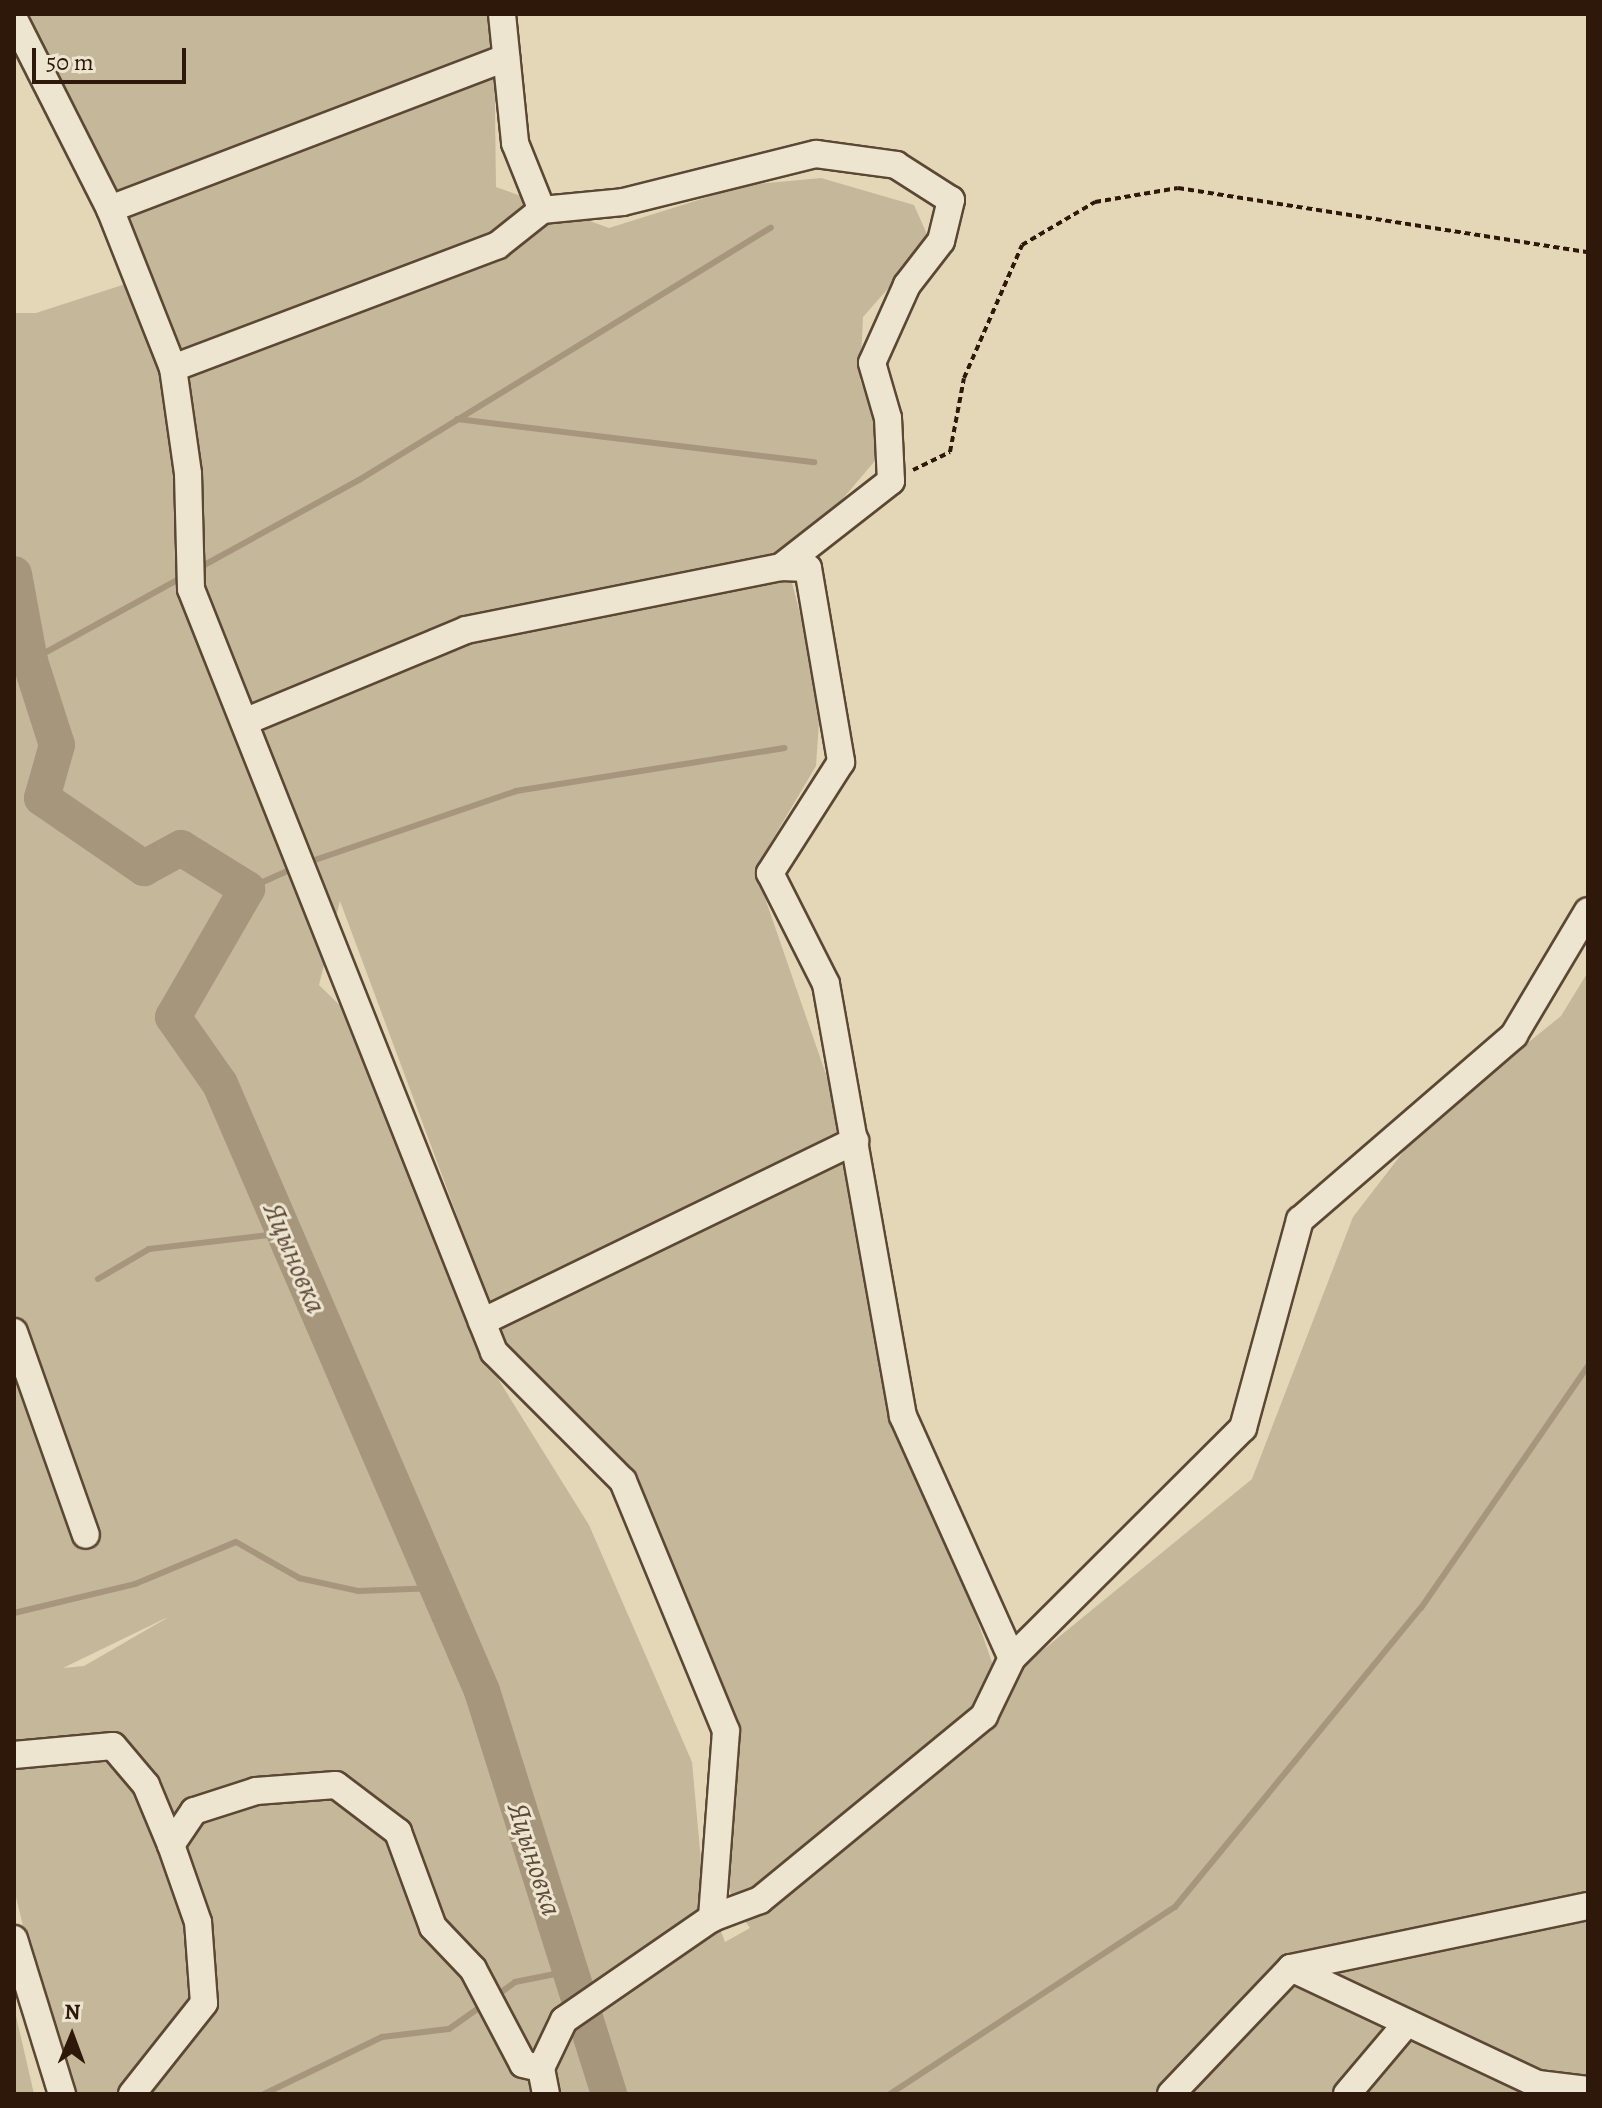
<!DOCTYPE html>
<html>
<head>
<meta charset="utf-8">
<style>
	body { margin:0 }
	#map { position:relative; width:1602px; height:2108px; overflow:hidden; background:#e4d7b7; font-family:Alegreya,serif }
	div>[style] { position:absolute }
	.green>* { inset:0; background:#c5b799 }
	.stream>* { height:6px; margin:-3px; padding:0 3px; transform-origin:3px; border-radius:3px; background:#a6967c }
	.river>* { height:36px; margin:-18px; padding:0 18px; transform-origin:18px; border-radius:18px; background:#a6967c }
	.path>* { height:4px; margin-top:-2px; transform-origin:0; background:repeating-linear-gradient(90deg,#2d1809 0 6px,transparent 0 10px) }
	.roads { filter:drop-shadow(2px 0 #5b4834) drop-shadow(-2px 0 #5b4834) drop-shadow(0 2px #5b4834) drop-shadow(0 -2px #5b4834) }
	.minor>* { height:26px; margin:-13px; padding:0 13px; transform-origin:13px; border-radius:13px; background:#ede5d0 }
	span { translate:-50% -50%; white-space:nowrap; text-align:center; line-height:1.15; -webkit-text-stroke:6px #ede5d0; paint-order:stroke }
	.water-label { font-size:30px; color:#5d4a37; font-style:italic }
	.frame { position:absolute; inset:0; border:16px solid #2d1809; pointer-events:none }
	.north { position:absolute; left:32px; top:1996px; width:80px; height:80px; -webkit-text-stroke:6px #ede5d0; paint-order:stroke; rotate:1deg; font-size:22px; font-weight:700; line-height:32px; text-align:center; color:#2d1809 }
	.north::after { content:''; display:block; margin:auto; width:28px; height:36px; background:#2d1809; clip-path:polygon(50% 0,100% 100%,50% 72%,0 100%) }
	.scale { position:absolute; left:32px; top:48px; width:154px; height:36px; box-sizing:border-box; border:4px solid #2d1809; border-top:0; padding-left:10px; font-size:24px; line-height:28px; white-space:nowrap; color:#2d1809; -webkit-text-stroke:6px #ede5d0; paint-order:stroke }
</style>
</head>
<body>
<div id="map">
	<div class="green">
		<i style="clip-path:polygon(evenodd,14px 14px,487px 14px,494px 30px,496px 187px,609px 228px,746px 185px,821px 178px,914px 205px,930px 241px,863px 317px,860px 380px,886px 448px,787px 564px,821px 693px,816px 766px,755px 869px,830px 1086px,942px 1520px,1000px 1685px,1252px 1479px,1353px 1217px,1420px 1130px,1561px 1016px,1588px 972px,1588px 2094px,64px 2094px,14px 1889px,14px 313px,36px 313px,147px 277px,14px 14px,340px 901px,507px 1350px,599px 1462px,669px 1601px,721px 1751px,731px 1901px,750px 1928px,725px 1942px,703px 1883px,692px 1762px,589px 1525px,490px 1366px,428px 1220px,362px 1027px,319px 985px,340px 901px,14px 14px,167px 1618px,84px 1666px,63px 1668px,166px 1618px,167px 1618px)"></i>
		<i style="clip-path:polygon(14px 2007px,34px 2094px,14px 2094px)"></i>
	</div>
	<div class="stream">
		<i style="left:457px;top:419px;width:360px;rotate:6.9deg"></i>
		<i style="left:197px;top:569px;width:185px;rotate:-28.8deg"></i>
		<i style="left:359px;top:480px;width:483px;rotate:-31.5deg"></i>
		<i style="left:30px;top:661px;width:175px;rotate:-28.8deg"></i>
		<i style="left:309px;top:862px;width:219px;rotate:-18.9deg"></i>
		<i style="left:516px;top:791px;width:272px;rotate:-9.1deg"></i>
		<i style="left:247px;top:889px;width:51px;rotate:-24.1deg"></i>
		<i style="left:98px;top:1279px;width:59px;rotate:-30.5deg"></i>
		<i style="left:149px;top:1249px;width:137px;rotate:-6.7deg"></i>
		<i style="left:14px;top:1613px;width:124px;rotate:-13.5deg"></i>
		<i style="left:135px;top:1584px;width:109px;rotate:-22.6deg"></i>
		<i style="left:236px;top:1542px;width:73px;rotate:29.7deg"></i>
		<i style="left:299px;top:1578px;width:60px;rotate:12.4deg"></i>
		<i style="left:358px;top:1591px;width:79px;rotate:-2.2deg"></i>
		<i style="left:496px;top:1996px;width:24px;rotate:-36deg"></i>
		<i style="left:515px;top:1982px;width:56px;rotate:-11.3deg"></i>
		<i style="left:264px;top:2094px;width:131px;rotate:-25.8deg"></i>
		<i style="left:382px;top:2037px;width:67px;rotate:-6.8deg"></i>
		<i style="left:449px;top:2029px;width:42px;rotate:-35.2deg"></i>
		<i style="left:890px;top:2094px;width:341px;rotate:-33.3deg"></i>
		<i style="left:1175px;top:1907px;width:387px;rotate:-50.6deg"></i>
		<i style="left:1421px;top:1608px;width:294px;rotate:-55.4deg"></i>
	</div>
	<div class="river">
		<i style="left:14px;top:574px;width:88px;rotate:79.6deg"></i>
		<i style="left:30px;top:661px;width:88px;rotate:72.2deg"></i>
		<i style="left:57px;top:745px;width:55px;rotate:105.8deg"></i>
		<i style="left:42px;top:798px;width:124px;rotate:34.5deg"></i>
		<i style="left:144px;top:868px;width:42px;rotate:-28.4deg"></i>
		<i style="left:181px;top:848px;width:78px;rotate:31.8deg"></i>
		<i style="left:247px;top:889px;width:148px;rotate:120deg"></i>
		<i style="left:173px;top:1017px;width:82px;rotate:55deg"></i>
		<i style="left:220px;top:1084px;width:661px;rotate:66.65deg"></i>
		<i style="left:482px;top:1691px;width:423px;rotate:72.5deg"></i>
	</div>
	<div class="path">
		<i style="left:913px;top:470px;width:41px;rotate:-25.9deg"></i>
		<i style="left:950px;top:452px;width:75px;rotate:-79.3deg"></i>
		<i style="left:964px;top:378px;width:145px;rotate:-66.4deg"></i>
		<i style="left:1022px;top:245px;width:85px;rotate:-30.5deg"></i>
		<i style="left:1095px;top:202px;width:84px;rotate:-9.6deg"></i>
		<i style="left:1178px;top:188px;width:415px;rotate:8.9deg"></i>
	</div>
	<div class="roads">
		<div class="minor">
			<i style="left:502px;top:14px;width:130px;rotate:84.2deg"></i>
			<i style="left:515px;top:143px;width:72px;rotate:68.1deg"></i>
			<i style="left:542px;top:210px;width:81px;rotate:-5.6deg"></i>
			<i style="left:623px;top:202px;width:199px;rotate:-14deg"></i>
			<i style="left:816px;top:154px;width:81px;rotate:7.8deg"></i>
			<i style="left:896px;top:165px;width:65px;rotate:32.5deg"></i>
			<i style="left:951px;top:200px;width:42px;rotate:103.7deg"></i>
			<i style="left:941px;top:241px;width:56px;rotate:127.7deg"></i>
			<i style="left:907px;top:285px;width:85px;rotate:114.2deg"></i>
			<i style="left:872px;top:363px;width:57px;rotate:73.8deg"></i>
			<i style="left:888px;top:418px;width:63px;rotate:87.3deg"></i>
			<i style="left:891px;top:481px;width:140px;rotate:142deg"></i>
			<i style="left:781px;top:567px;width:27px;rotate:2deg"></i>
			<i style="left:808px;top:568px;width:197px;rotate:80.3deg"></i>
			<i style="left:841px;top:762px;width:132px;rotate:122.6deg"></i>
			<i style="left:770px;top:873px;width:124px;rotate:63.2deg"></i>
			<i style="left:826px;top:984px;width:439px;rotate:79.9deg"></i>
			<i style="left:903px;top:1416px;width:265px;rotate:65.8deg"></i>
			<i style="left:14px;top:19px;width:213px;rotate:63.2deg"></i>
			<i style="left:110px;top:209px;width:171px;rotate:68.4deg"></i>
			<i style="left:173px;top:368px;width:107px;rotate:81.9deg"></i>
			<i style="left:188px;top:474px;width:115px;rotate:88.5deg"></i>
			<i style="left:191px;top:589px;width:821px;rotate:68.34deg"></i>
			<i style="left:494px;top:1352px;width:182px;rotate:45deg"></i>
			<i style="left:623px;top:1481px;width:270px;rotate:67.6deg"></i>
			<i style="left:726px;top:1731px;width:188px;rotate:94.3deg"></i>
			<i style="left:110px;top:209px;width:424px;rotate:-20.9deg"></i>
			<i style="left:173px;top:368px;width:347px;rotate:-20.7deg"></i>
			<i style="left:498px;top:245px;width:56px;rotate:-38.5deg"></i>
			<i style="left:249px;top:720px;width:235px;rotate:-22.5deg"></i>
			<i style="left:466px;top:630px;width:321px;rotate:-11.3deg"></i>
			<i style="left:482px;top:1322px;width:415px;rotate:-25.9deg"></i>
			<i style="left:14px;top:1332px;width:215px;rotate:70.5deg"></i>
			<i style="left:14px;top:1755px;width:99px;rotate:-5.2deg"></i>
			<i style="left:113px;top:1746px;width:51px;rotate:49.8deg"></i>
			<i style="left:146px;top:1785px;width:65px;rotate:67.4deg"></i>
			<i style="left:14px;top:1939px;width:162px;rotate:72.8deg"></i>
			<i style="left:1291px;top:1968px;width:273px;rotate:25.2deg"></i>
			<i style="left:1538px;top:2084px;width:50px;rotate:6.8deg"></i>
			<i style="left:132px;top:2094px;width:116px;rotate:-51.6deg"></i>
			<i style="left:204px;top:2003px;width:81px;rotate:-94.2deg"></i>
			<i style="left:198px;top:1922px;width:82px;rotate:-109.3deg"></i>
			<i style="left:171px;top:1845px;width:41px;rotate:-55.9deg"></i>
			<i style="left:194px;top:1811px;width:65px;rotate:-17.9deg"></i>
			<i style="left:256px;top:1791px;width:80px;rotate:-4.3deg"></i>
			<i style="left:336px;top:1785px;width:78px;rotate:37.2deg"></i>
			<i style="left:398px;top:1832px;width:101px;rotate:69.8deg"></i>
			<i style="left:433px;top:1927px;width:58px;rotate:46.4deg"></i>
			<i style="left:473px;top:1969px;width:107px;rotate:62.2deg"></i>
			<i style="left:523px;top:2064px;width:18px;rotate:13deg"></i>
			<i style="left:546px;top:2094px;width:26px;rotate:-101deg"></i>
			<i style="left:541px;top:2068px;width:53px;rotate:-64.4deg"></i>
			<i style="left:564px;top:2020px;width:180px;rotate:-34.6deg"></i>
			<i style="left:712px;top:1918px;width:51px;rotate:-20.6deg"></i>
			<i style="left:760px;top:1900px;width:290px;rotate:-39.4deg"></i>
			<i style="left:984px;top:1716px;width:64px;rotate:-64.2deg"></i>
			<i style="left:1012px;top:1658px;width:326px;rotate:-44.9deg"></i>
			<i style="left:1243px;top:1428px;width:216px;rotate:-74.7deg"></i>
			<i style="left:1300px;top:1220px;width:283px;rotate:-40.8deg"></i>
			<i style="left:1514px;top:1035px;width:144px;rotate:-59.2deg"></i>
			<i style="left:1171px;top:2094px;width:174px;rotate:-46.4deg"></i>
			<i style="left:1291px;top:1968px;width:303px;rotate:-11.8deg"></i>
			<i style="left:1347px;top:2094px;width:93px;rotate:-49.8deg"></i>
		</div>
	</div>
	<div class="water-label">
		<span style="left:295px;top:1258px;rotate:67deg">Яцыновка</span>
		<span style="left:535px;top:1859px;rotate:72deg">Яцыновка</span>
	</div>
	<div class="frame"></div>
	<div class="north">N</div>
	<div class="scale">50 m</div>
</div>
</body>
</html>
